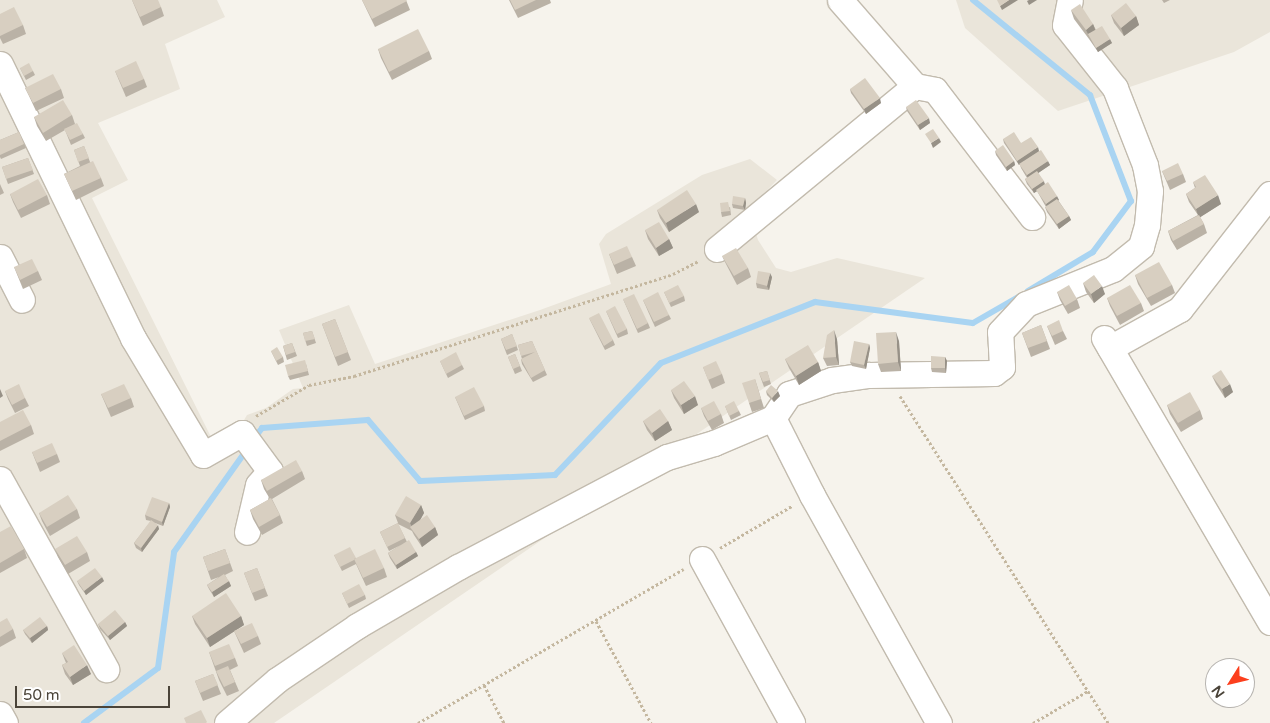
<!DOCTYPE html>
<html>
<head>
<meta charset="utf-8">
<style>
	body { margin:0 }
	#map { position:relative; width:1270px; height:723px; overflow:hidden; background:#f6f3ec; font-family:"Varela Round",sans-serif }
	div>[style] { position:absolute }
	.residential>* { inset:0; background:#eae5da }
	.stream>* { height:6px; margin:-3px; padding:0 3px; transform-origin:3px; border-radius:3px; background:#a9d4f2 }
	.path>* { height:3px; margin-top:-1.5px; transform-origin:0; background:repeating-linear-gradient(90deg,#c4b79f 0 2.5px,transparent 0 5px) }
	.roads { filter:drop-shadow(1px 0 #c2bbae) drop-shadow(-1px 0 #c2bbae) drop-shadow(0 1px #c2bbae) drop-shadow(0 -1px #c2bbae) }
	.minor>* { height:25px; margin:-12.5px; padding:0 12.5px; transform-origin:12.5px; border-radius:12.5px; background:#fff }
	.wall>* { inset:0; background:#bab2a6 }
	.shaded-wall>* { inset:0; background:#979187 }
	.building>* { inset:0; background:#d8cfc1 }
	span { translate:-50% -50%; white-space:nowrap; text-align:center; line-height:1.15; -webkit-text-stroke:5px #fff; paint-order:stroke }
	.north { position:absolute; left:1205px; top:658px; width:50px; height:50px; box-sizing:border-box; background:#fff; border:1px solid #b7b4b0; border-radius:50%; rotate:234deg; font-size:14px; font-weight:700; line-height:20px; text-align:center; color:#4b4439 }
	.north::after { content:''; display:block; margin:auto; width:18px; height:22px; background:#fc3f1d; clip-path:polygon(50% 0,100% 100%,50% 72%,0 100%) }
	.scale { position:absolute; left:15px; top:686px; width:155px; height:22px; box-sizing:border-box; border:2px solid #4b4439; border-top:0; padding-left:6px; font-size:15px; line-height:18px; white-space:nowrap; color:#4b4439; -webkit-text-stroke:4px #fff; paint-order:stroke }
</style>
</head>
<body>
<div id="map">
	<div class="residential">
		<i style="clip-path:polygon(0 0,217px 0,225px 17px,165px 44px,180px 89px,98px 123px,128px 180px,92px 198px,213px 441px,240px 427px,247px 415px,266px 408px,293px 389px,303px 388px,279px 330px,349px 305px,375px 364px,540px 310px,611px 284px,599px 244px,606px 234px,702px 175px,750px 159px,777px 180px,752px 206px,750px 215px,758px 240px,776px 268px,791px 272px,837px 258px,925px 278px,274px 723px,0 723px)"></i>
		<i style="clip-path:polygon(956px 0,1270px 0,1270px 32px,1234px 52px,1058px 111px,965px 28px)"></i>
	</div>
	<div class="stream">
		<i style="left:973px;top:0;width:151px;rotate:39.1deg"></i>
		<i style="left:1090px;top:95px;width:114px;rotate:68.9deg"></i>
		<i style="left:1131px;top:201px;width:64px;rotate:126.7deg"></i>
		<i style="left:1093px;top:252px;width:76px;rotate:149deg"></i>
		<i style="left:253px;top:440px;width:15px;rotate:-53deg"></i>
		<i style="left:262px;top:428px;width:106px;rotate:-4.3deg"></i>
		<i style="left:368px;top:420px;width:80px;rotate:49.6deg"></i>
		<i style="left:420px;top:481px;width:135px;rotate:-2.5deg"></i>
		<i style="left:555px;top:475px;width:154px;rotate:-46.6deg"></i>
		<i style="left:661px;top:363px;width:166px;rotate:-21.6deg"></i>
		<i style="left:815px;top:302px;width:159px;rotate:7.6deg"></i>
		<i style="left:973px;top:323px;width:54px;rotate:-29.9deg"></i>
		<i style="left:84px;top:723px;width:92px;rotate:-36.6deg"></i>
		<i style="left:158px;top:668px;width:117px;rotate:-82.1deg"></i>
		<i style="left:174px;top:552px;width:128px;rotate:-54.6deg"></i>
	</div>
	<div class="path">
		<i style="left:900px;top:396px;width:388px;rotate:57.5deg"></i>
		<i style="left:256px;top:416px;width:61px;rotate:-30.3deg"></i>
		<i style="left:309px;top:385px;width:46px;rotate:-11.3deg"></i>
		<i style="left:354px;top:376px;width:335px;rotate:-17.7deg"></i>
		<i style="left:673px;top:274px;width:29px;rotate:-27deg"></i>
		<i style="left:720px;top:548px;width:83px;rotate:-30.3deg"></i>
		<i style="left:596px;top:621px;width:116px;rotate:61.7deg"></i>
		<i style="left:484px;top:685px;width:43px;rotate:62.2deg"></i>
		<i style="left:418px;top:723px;width:307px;rotate:-30.1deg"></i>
		<i style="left:1033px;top:723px;width:64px;rotate:-30.2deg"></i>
	</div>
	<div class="roads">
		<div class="minor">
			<i style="left:0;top:64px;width:305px;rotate:64.1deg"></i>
			<i style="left:133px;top:338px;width:136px;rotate:59.1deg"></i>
			<i style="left:203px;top:455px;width:45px;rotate:-29.4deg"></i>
			<i style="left:242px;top:433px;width:47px;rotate:53.6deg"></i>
			<i style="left:270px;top:471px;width:18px;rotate:131deg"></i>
			<i style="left:258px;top:485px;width:48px;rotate:103.2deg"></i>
			<i style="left:915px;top:86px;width:20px;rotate:11deg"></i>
			<i style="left:935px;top:90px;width:160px;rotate:52.6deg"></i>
			<i style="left:717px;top:249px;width:256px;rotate:-39.5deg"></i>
			<i style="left:915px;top:86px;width:114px;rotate:-131.1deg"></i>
			<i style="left:0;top:257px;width:48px;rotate:62.9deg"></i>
			<i style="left:1104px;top:338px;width:329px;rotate:59.7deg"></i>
			<i style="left:1110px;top:348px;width:80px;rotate:-29.1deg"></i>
			<i style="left:1180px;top:309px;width:146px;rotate:-52deg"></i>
			<i style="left:773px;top:418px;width:86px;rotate:63.1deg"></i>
			<i style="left:812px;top:495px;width:261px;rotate:60.9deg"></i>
			<i style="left:0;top:479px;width:218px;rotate:60.8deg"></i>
			<i style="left:702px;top:559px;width:187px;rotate:61.2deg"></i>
			<i style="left:0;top:714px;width:10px;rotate:61deg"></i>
			<i style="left:227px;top:723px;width:66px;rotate:-40.7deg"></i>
			<i style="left:277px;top:680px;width:97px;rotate:-34deg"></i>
			<i style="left:357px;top:626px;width:117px;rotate:-30.3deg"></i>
			<i style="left:458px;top:567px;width:236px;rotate:-27.8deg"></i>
			<i style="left:667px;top:457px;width:49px;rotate:-16.6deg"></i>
			<i style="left:714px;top:443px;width:64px;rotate:-23deg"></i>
			<i style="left:773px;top:418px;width:29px;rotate:-56deg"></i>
			<i style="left:789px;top:394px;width:45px;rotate:-18deg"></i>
			<i style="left:832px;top:380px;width:37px;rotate:-8deg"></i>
			<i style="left:869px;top:375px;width:125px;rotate:-0.9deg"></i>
			<i style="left:994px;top:373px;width:10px;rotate:-37deg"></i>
			<i style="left:1002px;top:367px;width:35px;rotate:-93deg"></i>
			<i style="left:1000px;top:332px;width:38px;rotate:-47deg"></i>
			<i style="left:1026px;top:304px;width:94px;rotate:-21.9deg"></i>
			<i style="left:1113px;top:269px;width:36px;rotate:-39deg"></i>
			<i style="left:1141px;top:246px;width:22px;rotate:-74deg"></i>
			<i style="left:1147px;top:225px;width:34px;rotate:-85deg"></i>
			<i style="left:1150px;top:191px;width:26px;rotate:-101deg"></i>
			<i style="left:1145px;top:165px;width:83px;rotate:-111.3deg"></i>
			<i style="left:1115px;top:88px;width:80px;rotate:-128.4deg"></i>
			<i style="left:1065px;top:25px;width:25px;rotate:-79deg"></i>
		</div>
	</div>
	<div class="wall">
		<i style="clip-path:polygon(132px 0,161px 7px,164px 16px,143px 26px)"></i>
		<i style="clip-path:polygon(362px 0,406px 0,410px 10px,375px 27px)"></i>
		<i style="clip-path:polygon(509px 0,550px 0,551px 3px,518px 18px)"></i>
		<i style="clip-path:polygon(1162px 0,1170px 0,1164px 3px)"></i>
		<i style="clip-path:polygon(1071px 10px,1093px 24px,1096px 30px,1112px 43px,1098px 52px,1089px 39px,1074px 19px)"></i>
		<i style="clip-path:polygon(0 14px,23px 25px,26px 34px,3px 44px,0 38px)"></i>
		<i style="clip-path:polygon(1111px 15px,1136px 16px,1139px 25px,1124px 36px,1114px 23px)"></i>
		<i style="clip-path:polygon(378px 49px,429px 51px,432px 59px,392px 80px,381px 58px)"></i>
		<i style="clip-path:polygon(20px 68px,33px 71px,35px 75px,26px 80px)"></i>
		<i style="clip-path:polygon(115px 71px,144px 79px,147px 87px,126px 97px)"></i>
		<i style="clip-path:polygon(25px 88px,61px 89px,64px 98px,36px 111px,29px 96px)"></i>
		<i style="clip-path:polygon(850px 89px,881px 103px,866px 114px,851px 93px)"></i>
		<i style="clip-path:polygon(906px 107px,930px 123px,920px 130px,907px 111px)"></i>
		<i style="clip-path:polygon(72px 115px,75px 124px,83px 134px,85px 138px,71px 145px,65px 130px,46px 141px,37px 126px,34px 117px)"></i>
		<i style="clip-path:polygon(19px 132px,26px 148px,1px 159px,0 157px,0 140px)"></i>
		<i style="clip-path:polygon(1003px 139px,1021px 143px,1039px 151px,1050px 165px,1038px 173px,1045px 184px,1058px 200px,1069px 216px,1071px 220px,1059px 229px,1047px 212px,1045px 207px,1046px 207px,1037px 191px,1034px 193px,1027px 184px,1025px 179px,1027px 178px,1021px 168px,1020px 165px,1019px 165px,1004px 143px)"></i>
		<i style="clip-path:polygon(84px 146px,90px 162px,101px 178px,104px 186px,76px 200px,64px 174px,80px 166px,74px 150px)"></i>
		<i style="clip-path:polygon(995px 151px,1014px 161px,1015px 165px,1007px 171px,996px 155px)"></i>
		<i style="clip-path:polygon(28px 158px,34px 174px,8px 184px,2px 167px)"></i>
		<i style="clip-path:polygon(1162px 171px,1183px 174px,1186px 182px,1170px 190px)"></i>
		<i style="clip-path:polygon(1193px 182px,1221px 204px,1200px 217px,1204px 224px,1207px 233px,1177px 250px,1171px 240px,1168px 231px,1198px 215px,1189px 202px,1186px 194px,1195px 188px)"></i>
		<i style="clip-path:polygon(0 184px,4px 193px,0 195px)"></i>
		<i style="clip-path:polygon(10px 194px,47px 195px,50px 204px,21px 218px,13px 202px)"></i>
		<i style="clip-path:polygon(745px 198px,746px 203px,745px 210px,733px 208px,732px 204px)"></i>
		<i style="clip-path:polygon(730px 207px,731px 215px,722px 217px,721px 212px)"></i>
		<i style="clip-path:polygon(657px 210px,699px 212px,669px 232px,660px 218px)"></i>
		<i style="clip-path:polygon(645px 230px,669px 239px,673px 248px,659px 256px,648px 239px)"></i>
		<i style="clip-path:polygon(609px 254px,632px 257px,636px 266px,617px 274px)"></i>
		<i style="clip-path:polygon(722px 256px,748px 268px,751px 277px,737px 285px,726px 264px)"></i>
		<i style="clip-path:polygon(14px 267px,38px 271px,42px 280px,23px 289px)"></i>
		<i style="clip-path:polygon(1135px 275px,1172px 285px,1175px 293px,1151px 306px,1138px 284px)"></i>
		<i style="clip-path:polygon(772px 277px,769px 290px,757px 288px,756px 283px)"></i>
		<i style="clip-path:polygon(1083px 283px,1105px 294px,1094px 303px,1086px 292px)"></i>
		<i style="clip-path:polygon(664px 292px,684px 296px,685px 301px,671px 307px)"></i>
		<i style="clip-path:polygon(1057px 292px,1077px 299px,1080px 308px,1068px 314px,1060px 300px)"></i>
		<i style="clip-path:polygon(1107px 298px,1141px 303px,1144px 311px,1120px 325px,1110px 306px)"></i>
		<i style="clip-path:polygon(623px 299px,648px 323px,650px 328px,638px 333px)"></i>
		<i style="clip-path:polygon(643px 300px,669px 315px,671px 319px,655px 327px)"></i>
		<i style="clip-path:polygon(606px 311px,627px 329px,628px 334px,618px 338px)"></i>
		<i style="clip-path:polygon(589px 318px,613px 340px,615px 345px,605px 350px)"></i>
		<i style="clip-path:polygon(335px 319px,351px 360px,338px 366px,322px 324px)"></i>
		<i style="clip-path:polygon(1041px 325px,1050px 349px,1031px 357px,1022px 333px)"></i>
		<i style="clip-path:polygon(1047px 326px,1063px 331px,1067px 339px,1055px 345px)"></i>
		<i style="clip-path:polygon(312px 331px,316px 343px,307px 346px,303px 333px)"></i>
		<i style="clip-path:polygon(512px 334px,518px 350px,507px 355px,501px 339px)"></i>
		<i style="clip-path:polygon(837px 339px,839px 365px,827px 366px,823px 358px)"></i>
		<i style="clip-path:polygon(532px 341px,547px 375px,533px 382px,522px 364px,521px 359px,522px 359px,518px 345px)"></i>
		<i style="clip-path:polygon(899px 341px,901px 371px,881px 372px,878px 364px)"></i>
		<i style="clip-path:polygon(292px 343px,297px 356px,287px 360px,283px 346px)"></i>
		<i style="clip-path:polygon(869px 344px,870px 348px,866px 369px,852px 366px,850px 362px)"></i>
		<i style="clip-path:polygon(271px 351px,283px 357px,284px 362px,278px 365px)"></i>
		<i style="clip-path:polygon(515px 354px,522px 371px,515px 374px,508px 357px)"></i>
		<i style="clip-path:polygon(945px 357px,947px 361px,946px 373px,932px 372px,931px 368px)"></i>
		<i style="clip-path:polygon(785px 359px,818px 362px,821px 371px,799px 385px,789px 368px)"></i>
		<i style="clip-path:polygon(440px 361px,462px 365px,464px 369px,448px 378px)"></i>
		<i style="clip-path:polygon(306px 364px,309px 375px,290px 380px,288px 376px)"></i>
		<i style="clip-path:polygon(703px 367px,722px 374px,725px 383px,712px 389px)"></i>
		<i style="clip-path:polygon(767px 371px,771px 384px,764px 387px,759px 373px)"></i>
		<i style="clip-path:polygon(1212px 376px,1233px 392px,1225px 398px,1216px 384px)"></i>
		<i style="clip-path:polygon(755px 379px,764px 408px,752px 412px,749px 403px)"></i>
		<i style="clip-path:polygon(671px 390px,698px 405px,684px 414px,674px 398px)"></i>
		<i style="clip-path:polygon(5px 391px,25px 398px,29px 406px,15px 413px,8px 399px)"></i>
		<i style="clip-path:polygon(766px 391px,780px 396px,774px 402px,767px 395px)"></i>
		<i style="clip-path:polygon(101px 394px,131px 398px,134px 407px,111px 417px)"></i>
		<i style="clip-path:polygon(455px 397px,484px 406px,485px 411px,465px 420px)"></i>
		<i style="clip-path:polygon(1167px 405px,1200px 410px,1203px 419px,1181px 432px,1170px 414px)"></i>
		<i style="clip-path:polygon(725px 406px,739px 411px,741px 415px,731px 420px)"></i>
		<i style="clip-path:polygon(701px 408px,721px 414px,724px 423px,712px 430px,704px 416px)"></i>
		<i style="clip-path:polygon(643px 421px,668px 421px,672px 430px,655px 441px,647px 430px)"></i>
		<i style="clip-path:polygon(0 422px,31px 425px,34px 434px,0 451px)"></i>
		<i style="clip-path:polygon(32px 452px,57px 454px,60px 462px,40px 472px)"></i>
		<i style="clip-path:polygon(302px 471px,305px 479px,272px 499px,280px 515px,283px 523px,262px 535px,253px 519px,250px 510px,270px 499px,264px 489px,261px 480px)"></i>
		<i style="clip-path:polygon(169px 503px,170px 507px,163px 526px,155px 523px,159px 529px,142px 552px,136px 548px,134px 543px,151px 521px,146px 520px,145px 515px)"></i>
		<i style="clip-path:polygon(421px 505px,424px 513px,420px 520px,435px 527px,438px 535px,422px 547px,414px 535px,412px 531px,398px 524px,407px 542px,416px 552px,418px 556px,397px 569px,390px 558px,388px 553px,401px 545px,389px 551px,380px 532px,398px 523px,395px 515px)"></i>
		<i style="clip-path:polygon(77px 509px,80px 518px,50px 536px,42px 521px,39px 513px)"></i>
		<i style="clip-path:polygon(0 532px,24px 549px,27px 558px,0 573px)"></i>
		<i style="clip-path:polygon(55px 549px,87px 552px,90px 561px,68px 574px,58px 557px)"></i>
		<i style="clip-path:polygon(225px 549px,233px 571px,225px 575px,231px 586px,214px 597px,209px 589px,207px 585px,219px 577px,211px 580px,203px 557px)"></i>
		<i style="clip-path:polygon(334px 555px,356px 558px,384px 568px,387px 577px,366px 586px,356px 564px,342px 571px)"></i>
		<i style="clip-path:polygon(257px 568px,268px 596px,255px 601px,244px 573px)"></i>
		<i style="clip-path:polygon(77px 581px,104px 581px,86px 595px,79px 585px)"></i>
		<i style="clip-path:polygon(342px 593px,365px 595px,366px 599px,349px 608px)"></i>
		<i style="clip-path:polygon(192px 616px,241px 616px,244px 625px,210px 647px,195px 624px)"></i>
		<i style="clip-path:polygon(0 622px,13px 629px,16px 638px,0 647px)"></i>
		<i style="clip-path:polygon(125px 622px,127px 626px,110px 640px,100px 629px,98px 624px)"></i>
		<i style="clip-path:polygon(47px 626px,48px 630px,32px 643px,25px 634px,23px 630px)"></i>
		<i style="clip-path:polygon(234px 631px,258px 636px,261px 644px,244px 653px)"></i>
		<i style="clip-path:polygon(209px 652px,235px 658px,238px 666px,230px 670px,239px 691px,227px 696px,219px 680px)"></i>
		<i style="clip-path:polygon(62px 653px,91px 674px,73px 685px,65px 674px,62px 665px,66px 663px)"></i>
		<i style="clip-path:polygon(213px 674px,221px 694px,203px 701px,195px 681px)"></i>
	</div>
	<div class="shaded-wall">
		<i style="clip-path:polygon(1009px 0,1018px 0,1002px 10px,1000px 6px)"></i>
		<i style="clip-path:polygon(1029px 0,1037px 0,1029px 5px,1027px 1px)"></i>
		<i style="clip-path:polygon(1136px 16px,1139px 25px,1124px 36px,1121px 28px)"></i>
		<i style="clip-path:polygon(1093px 24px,1096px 32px,1088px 34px,1086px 30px)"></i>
		<i style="clip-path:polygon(1110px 39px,1112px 43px,1098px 52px,1096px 48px)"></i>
		<i style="clip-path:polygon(880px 98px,881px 103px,866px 114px,864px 109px)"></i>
		<i style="clip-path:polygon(929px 118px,930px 123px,920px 130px,918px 125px)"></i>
		<i style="clip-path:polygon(939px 138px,941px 142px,933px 148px,931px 143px)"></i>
		<i style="clip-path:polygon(1038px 147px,1039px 151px,1019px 165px,1017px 161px)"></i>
		<i style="clip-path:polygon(1014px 161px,1015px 165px,1007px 171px,1006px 167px)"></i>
		<i style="clip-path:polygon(1048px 161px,1050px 165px,1028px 180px,1027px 175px)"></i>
		<i style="clip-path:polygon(1044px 181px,1045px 186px,1034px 193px,1032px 189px)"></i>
		<i style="clip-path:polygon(1218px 195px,1221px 204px,1199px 218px,1196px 209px)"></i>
		<i style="clip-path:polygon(1057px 196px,1059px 200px,1047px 208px,1046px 204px)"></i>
		<i style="clip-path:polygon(745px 198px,746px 203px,745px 210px,743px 206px)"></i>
		<i style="clip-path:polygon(696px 204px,699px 212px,669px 232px,666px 223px)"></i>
		<i style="clip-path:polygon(1069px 216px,1071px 220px,1059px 229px,1057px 224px)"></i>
		<i style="clip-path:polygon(669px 239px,673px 248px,659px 256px,656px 248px)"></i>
		<i style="clip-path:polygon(770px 273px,772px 277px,769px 290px,767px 286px)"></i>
		<i style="clip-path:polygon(1102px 286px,1105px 294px,1094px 303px,1091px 294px)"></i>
		<i style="clip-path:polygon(834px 330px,837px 339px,839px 365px,836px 357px)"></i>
		<i style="clip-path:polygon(896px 332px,899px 341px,901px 371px,898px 362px)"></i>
		<i style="clip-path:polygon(869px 344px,870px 348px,866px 369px,864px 365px)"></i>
		<i style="clip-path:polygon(945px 357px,947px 361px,946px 373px,945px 368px)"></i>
		<i style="clip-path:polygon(818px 362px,821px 371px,799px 385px,796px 376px)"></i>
		<i style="clip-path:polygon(1230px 384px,1233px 392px,1225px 398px,1222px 389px)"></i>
		<i style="clip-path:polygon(0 389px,3px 396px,0 398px)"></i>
		<i style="clip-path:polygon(778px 391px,780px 396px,774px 402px,772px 398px)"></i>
		<i style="clip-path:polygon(695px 396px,698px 405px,684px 414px,681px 405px)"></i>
		<i style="clip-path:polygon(668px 421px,672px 430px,655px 441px,652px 433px)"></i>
		<i style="clip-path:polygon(169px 503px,170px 507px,163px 526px,162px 522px)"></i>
		<i style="clip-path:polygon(421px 505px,424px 513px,414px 531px,410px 523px)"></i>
		<i style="clip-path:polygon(158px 525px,159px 529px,142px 552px,141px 548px)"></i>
		<i style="clip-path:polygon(435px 527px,438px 535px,422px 547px,419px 539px)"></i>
		<i style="clip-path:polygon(416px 552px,418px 556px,397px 569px,396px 565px)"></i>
		<i style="clip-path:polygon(102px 577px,104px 581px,86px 595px,84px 591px)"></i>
		<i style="clip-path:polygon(229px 581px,231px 586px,214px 597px,212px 592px)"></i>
		<i style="clip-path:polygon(241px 616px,244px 625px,210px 647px,207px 638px)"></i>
		<i style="clip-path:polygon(125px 622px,127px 626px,110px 640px,108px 636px)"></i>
		<i style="clip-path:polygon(47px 626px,48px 630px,32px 643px,30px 638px)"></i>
		<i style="clip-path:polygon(87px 665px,91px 674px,73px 685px,70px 677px)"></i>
	</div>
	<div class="building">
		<i style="clip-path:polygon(132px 0,158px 0,161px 7px,140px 17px)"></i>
		<i style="clip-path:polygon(362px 0,406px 0,407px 1px,372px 19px)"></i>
		<i style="clip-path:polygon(510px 0,536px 0,515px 10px)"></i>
		<i style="clip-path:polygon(997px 0,1009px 0,1000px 6px)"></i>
		<i style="clip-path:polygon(1126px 3px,1136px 16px,1121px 28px,1111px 15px)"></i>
		<i style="clip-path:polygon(1080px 4px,1093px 24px,1086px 30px,1071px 10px)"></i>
		<i style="clip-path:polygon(14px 7px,23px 25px,0 36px,0 14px)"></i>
		<i style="clip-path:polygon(1102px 26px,1110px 39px,1096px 48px,1088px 34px)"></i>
		<i style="clip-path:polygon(418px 29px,429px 51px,389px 72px,378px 49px)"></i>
		<i style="clip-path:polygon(136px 61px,144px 79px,123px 88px,115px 71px)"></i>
		<i style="clip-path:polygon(29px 63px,33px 71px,24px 76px,20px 68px)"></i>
		<i style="clip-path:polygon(53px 74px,61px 89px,33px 103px,25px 88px)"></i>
		<i style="clip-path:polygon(865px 78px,880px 98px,864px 109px,850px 89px)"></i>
		<i style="clip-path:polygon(63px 100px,72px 115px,43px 133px,34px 117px)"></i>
		<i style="clip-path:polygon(916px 100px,929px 118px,918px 125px,906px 107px)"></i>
		<i style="clip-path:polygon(77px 123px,83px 134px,70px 140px,64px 129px)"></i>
		<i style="clip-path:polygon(933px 129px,939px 138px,931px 143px,925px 134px)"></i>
		<i style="clip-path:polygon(19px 132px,24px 144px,0 155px,0 140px)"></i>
		<i style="clip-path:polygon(1014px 132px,1021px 143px,1031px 137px,1038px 147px,1017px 161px,1003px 139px)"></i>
		<i style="clip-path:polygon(1003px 145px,1014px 161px,1006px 167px,995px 151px)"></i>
		<i style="clip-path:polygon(84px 146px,89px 158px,78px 162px,74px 150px)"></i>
		<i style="clip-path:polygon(1041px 150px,1048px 161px,1027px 175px,1019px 164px)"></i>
		<i style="clip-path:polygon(28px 158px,33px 170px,6px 179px,2px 167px)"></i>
		<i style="clip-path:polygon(93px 161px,101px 178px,72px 191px,64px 174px)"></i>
		<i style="clip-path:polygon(1178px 163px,1183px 174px,1167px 181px,1162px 171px)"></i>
		<i style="clip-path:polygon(1037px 171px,1044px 181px,1032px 189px,1025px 179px)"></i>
		<i style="clip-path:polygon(1205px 175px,1218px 195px,1196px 209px,1186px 194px,1196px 187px,1193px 182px)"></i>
		<i style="clip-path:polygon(38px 179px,47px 195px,18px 210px,10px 194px)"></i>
		<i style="clip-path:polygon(1048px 182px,1057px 196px,1046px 204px,1036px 190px)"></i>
		<i style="clip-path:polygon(687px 190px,696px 204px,666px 223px,657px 210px)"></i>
		<i style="clip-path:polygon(733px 196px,745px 198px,743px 206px,732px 204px)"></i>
		<i style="clip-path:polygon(1057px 199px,1069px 216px,1057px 224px,1045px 207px)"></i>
		<i style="clip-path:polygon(728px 202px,730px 211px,721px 212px,720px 203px)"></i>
		<i style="clip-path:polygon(1199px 215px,1204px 224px,1173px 241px,1168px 231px)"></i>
		<i style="clip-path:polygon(659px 222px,669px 239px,656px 248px,645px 230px)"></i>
		<i style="clip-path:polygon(627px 246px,632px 257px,614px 265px,609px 254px)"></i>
		<i style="clip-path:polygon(736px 248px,748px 268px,734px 276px,722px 256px)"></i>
		<i style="clip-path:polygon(32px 259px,38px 271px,20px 280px,14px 267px)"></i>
		<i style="clip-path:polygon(1159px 262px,1172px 285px,1147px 298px,1135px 275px)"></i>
		<i style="clip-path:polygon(758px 271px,770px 273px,767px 286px,756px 283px)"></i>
		<i style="clip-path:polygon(1094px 275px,1102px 286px,1091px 294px,1083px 283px)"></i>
		<i style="clip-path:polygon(678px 285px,684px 296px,669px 303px,664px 292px)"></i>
		<i style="clip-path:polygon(1069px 285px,1077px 299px,1065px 306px,1057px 292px)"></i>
		<i style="clip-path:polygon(1130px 285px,1141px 303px,1117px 316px,1107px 298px)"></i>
		<i style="clip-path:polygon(658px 292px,669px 315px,654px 322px,643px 300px)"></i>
		<i style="clip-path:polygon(634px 294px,648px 323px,637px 329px,623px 299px)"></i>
		<i style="clip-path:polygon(615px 306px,627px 329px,617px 334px,606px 311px)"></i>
		<i style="clip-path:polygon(599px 313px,613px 340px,604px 346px,589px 318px)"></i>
		<i style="clip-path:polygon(335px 319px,348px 352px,335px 357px,322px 324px)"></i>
		<i style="clip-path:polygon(1059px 320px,1063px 331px,1052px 336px,1047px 326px)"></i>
		<i style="clip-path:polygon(1041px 325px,1047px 341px,1028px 348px,1022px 333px)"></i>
		<i style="clip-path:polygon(834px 330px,836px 357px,823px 358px,827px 335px)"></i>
		<i style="clip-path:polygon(312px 331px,315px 339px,305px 341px,303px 333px)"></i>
		<i style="clip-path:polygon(896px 332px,898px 362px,878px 364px,876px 333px)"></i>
		<i style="clip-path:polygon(512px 334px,517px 346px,506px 350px,501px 339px)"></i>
		<i style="clip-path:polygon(532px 341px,545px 370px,531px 378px,521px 359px,535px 352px,521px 356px,518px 345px)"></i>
		<i style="clip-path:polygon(854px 341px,869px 344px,864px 365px,850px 362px)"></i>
		<i style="clip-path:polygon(292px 343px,295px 352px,286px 355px,283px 346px)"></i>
		<i style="clip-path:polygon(808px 345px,818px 362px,796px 376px,785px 359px)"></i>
		<i style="clip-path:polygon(277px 347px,283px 357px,276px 361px,271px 351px)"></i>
		<i style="clip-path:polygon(456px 352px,462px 365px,446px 374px,440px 361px)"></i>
		<i style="clip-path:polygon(515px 354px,520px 366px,513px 369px,508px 357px)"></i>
		<i style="clip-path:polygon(931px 356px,945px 357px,945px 368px,931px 368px)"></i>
		<i style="clip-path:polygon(305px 360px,308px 371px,288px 376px,285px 365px)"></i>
		<i style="clip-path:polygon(716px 361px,722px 374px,708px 380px,703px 367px)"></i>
		<i style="clip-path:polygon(1221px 370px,1230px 384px,1222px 389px,1212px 376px)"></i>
		<i style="clip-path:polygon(767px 371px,770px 380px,763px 382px,759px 373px)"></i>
		<i style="clip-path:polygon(755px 379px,761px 399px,749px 403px,742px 383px)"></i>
		<i style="clip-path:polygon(684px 381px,695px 396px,681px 405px,671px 390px)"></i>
		<i style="clip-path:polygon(19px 384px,25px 398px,12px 405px,5px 391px)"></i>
		<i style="clip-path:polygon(124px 384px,131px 398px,108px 408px,101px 394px)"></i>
		<i style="clip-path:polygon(771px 385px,778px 391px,772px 398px,766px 391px)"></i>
		<i style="clip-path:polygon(474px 387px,484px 406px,464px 416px,455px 397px)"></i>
		<i style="clip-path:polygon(1190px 392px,1200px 410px,1178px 423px,1167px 405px)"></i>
		<i style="clip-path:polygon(714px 401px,721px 414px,708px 421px,701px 408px)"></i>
		<i style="clip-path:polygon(734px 401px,739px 411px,729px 416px,725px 406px)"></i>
		<i style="clip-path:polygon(660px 409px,668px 421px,652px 433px,643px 421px)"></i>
		<i style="clip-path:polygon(23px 410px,31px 425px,0 441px,0 422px)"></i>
		<i style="clip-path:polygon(52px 443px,57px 454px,37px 463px,32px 452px)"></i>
		<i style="clip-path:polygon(296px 460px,302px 471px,267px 491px,261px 480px)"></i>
		<i style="clip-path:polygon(68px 495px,77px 509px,47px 527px,39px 513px)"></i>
		<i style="clip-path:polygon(406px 496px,421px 505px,410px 523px,395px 515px)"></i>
		<i style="clip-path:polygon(152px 497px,169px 503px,162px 522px,145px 515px)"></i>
		<i style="clip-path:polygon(271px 498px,280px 515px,259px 527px,250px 510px)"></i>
		<i style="clip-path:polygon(427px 515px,435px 527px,419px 539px,410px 527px)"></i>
		<i style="clip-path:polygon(151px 520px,158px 525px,141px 548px,134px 543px)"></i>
		<i style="clip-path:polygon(398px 523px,405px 538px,387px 547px,380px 532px)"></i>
		<i style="clip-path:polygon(11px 526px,24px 549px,0 563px,0 532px)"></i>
		<i style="clip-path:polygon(77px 536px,87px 552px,65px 565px,55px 549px)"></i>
		<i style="clip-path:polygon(409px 540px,416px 552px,396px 565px,388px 553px)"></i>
		<i style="clip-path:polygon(350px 547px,356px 558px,354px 559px,354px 560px,340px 567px,334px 555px)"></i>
		<i style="clip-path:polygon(225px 549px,230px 563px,208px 571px,203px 557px)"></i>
		<i style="clip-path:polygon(375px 549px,384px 568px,363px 578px,354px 559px)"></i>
		<i style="clip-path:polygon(95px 568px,102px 577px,84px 591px,77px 581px)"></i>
		<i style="clip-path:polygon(257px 568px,265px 588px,252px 593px,244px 573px)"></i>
		<i style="clip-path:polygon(224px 574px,229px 581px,212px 592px,207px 585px)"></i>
		<i style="clip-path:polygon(359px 584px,365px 595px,347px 604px,342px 593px)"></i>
		<i style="clip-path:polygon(226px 593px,241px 616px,207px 638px,192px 616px)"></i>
		<i style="clip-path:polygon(115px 610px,125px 622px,108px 636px,98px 624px)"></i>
		<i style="clip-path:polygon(40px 617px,47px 626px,30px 638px,23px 630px)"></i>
		<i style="clip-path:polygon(7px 618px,13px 629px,0 637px,0 622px)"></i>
		<i style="clip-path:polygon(252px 623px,258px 636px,241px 644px,234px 631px)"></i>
		<i style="clip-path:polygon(229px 644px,235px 658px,215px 666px,209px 652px)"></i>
		<i style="clip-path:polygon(74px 645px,87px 665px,70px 677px,62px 665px,68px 662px,62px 653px)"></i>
		<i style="clip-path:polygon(228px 666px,235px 682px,224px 687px,216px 671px)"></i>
		<i style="clip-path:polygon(213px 674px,218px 685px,200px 693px,195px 681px)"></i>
		<i style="clip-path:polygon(201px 710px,207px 722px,206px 723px,186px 723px,184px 718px)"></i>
	</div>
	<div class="north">N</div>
	<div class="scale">50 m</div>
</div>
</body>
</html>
